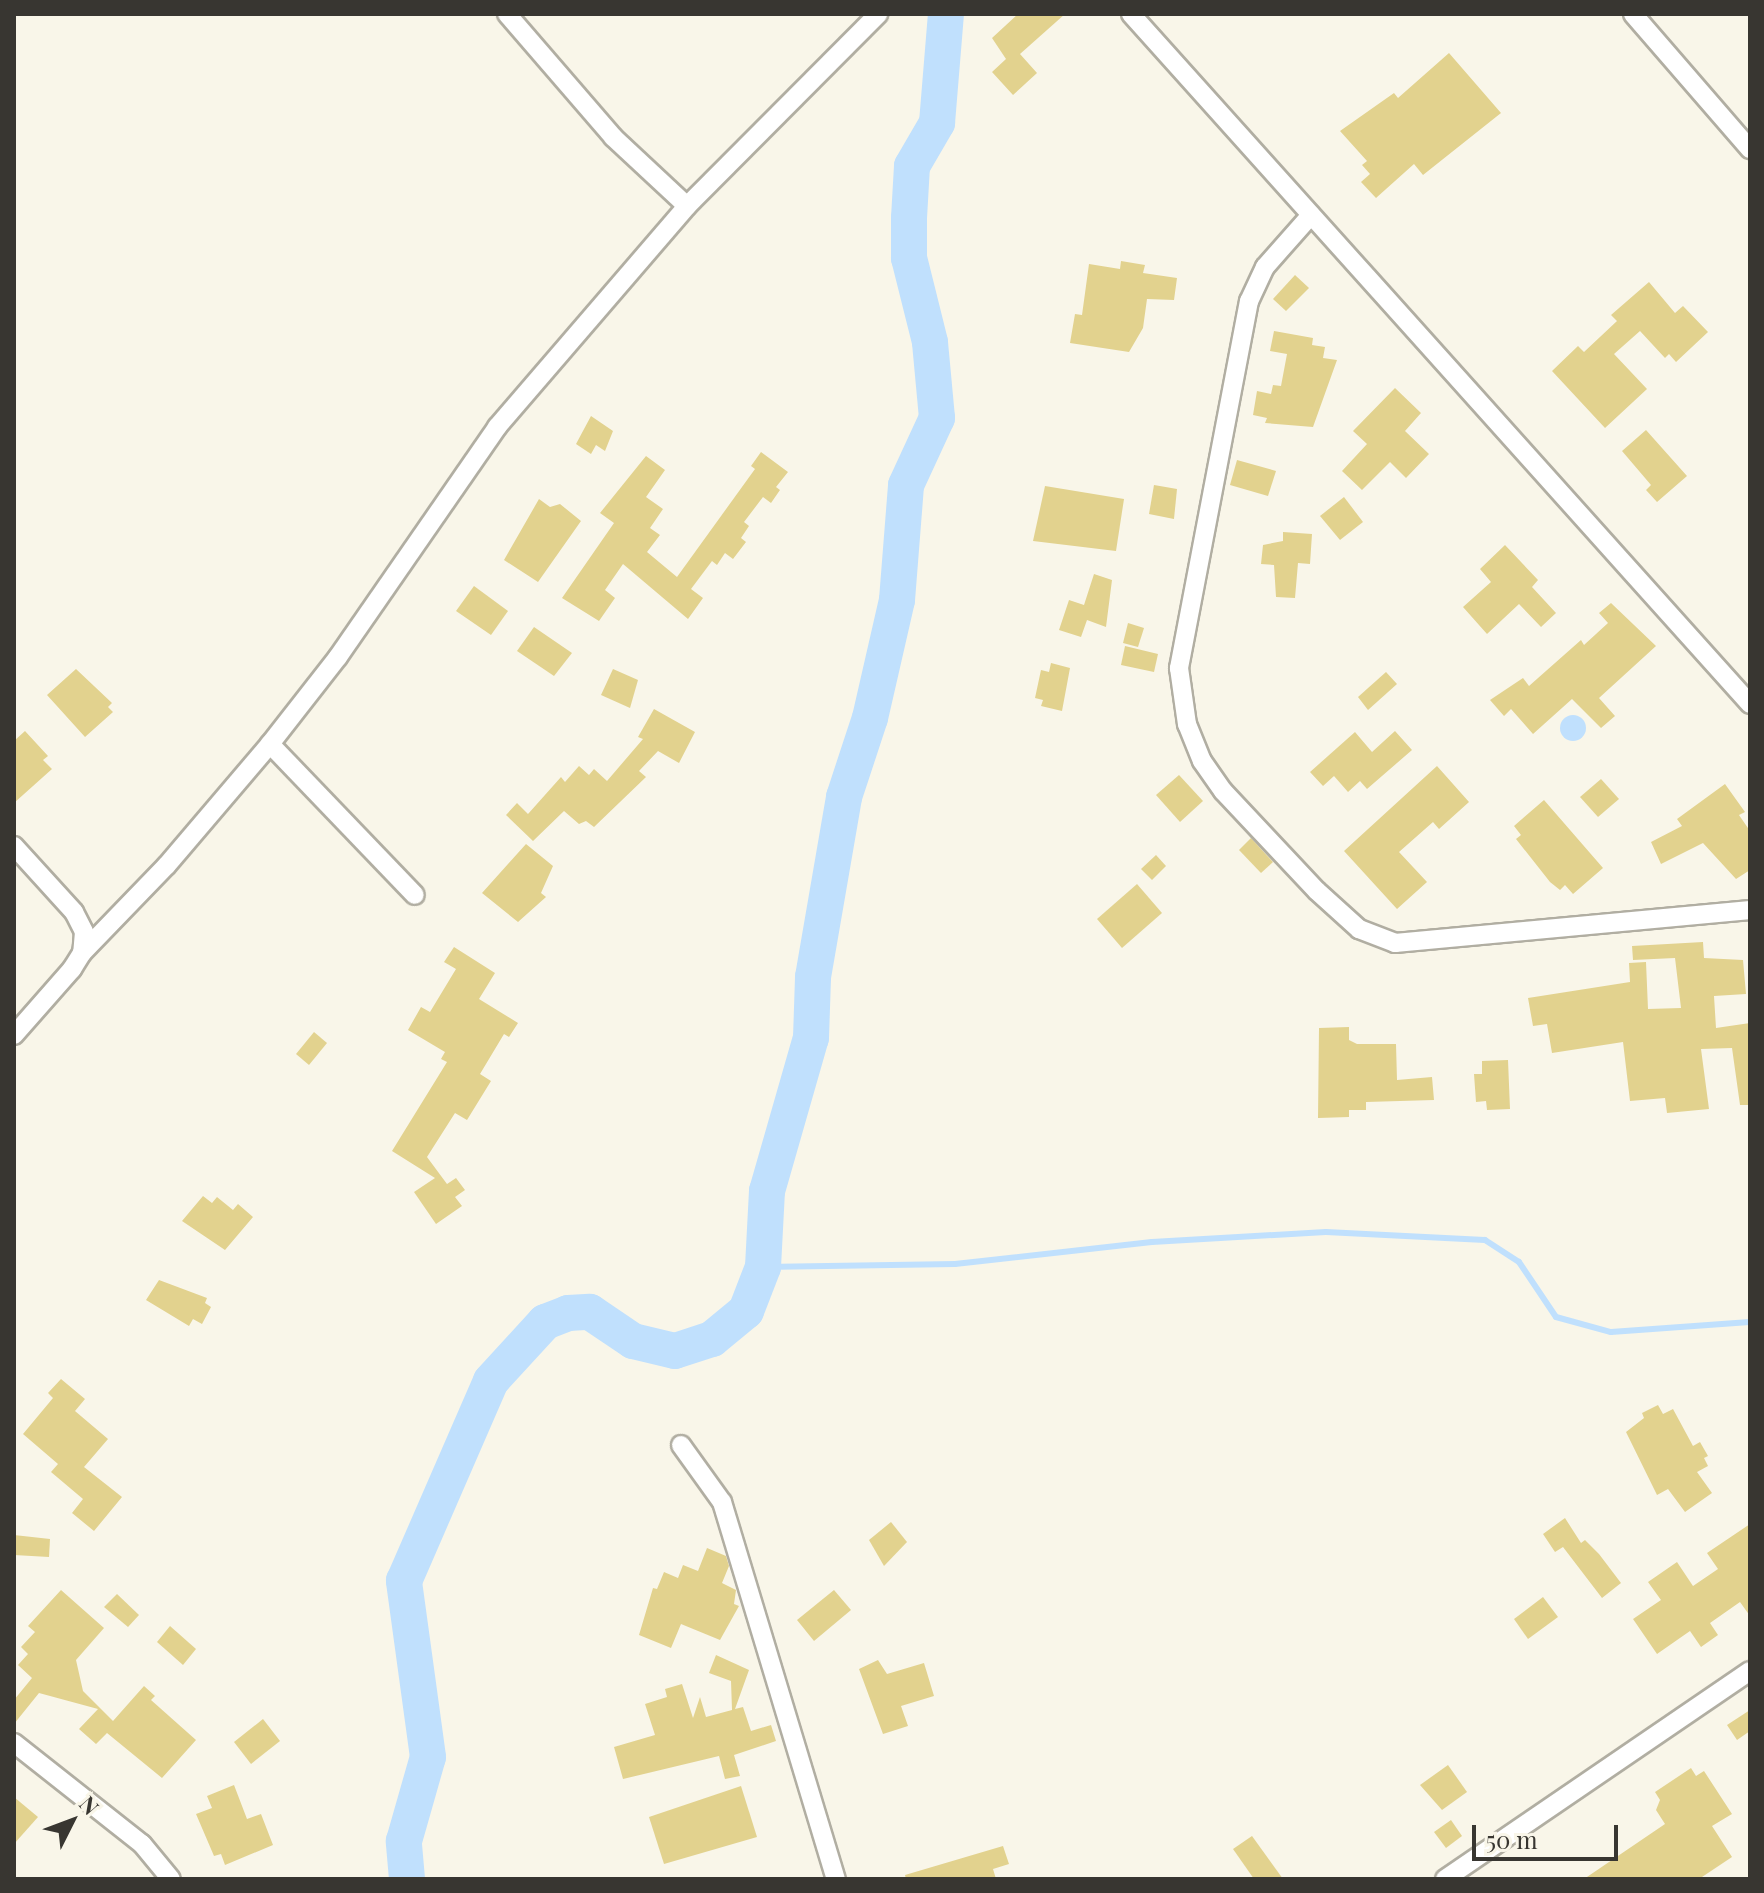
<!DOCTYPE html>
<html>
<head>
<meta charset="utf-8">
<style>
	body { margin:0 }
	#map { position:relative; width:1764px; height:1893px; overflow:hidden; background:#f9f6e9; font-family:"Playfair Display",serif }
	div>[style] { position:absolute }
	.water>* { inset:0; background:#c0e0fd }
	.round { border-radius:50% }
	.stream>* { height:6px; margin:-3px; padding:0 3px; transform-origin:3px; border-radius:3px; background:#c0e0fd }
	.river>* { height:36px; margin:-18px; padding:0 18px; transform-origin:18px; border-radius:18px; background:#c0e0fd }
	.building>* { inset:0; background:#e2d28e }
	.roads { filter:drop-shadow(2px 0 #b1aea2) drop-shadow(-2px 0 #b1aea2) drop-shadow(0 2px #b1aea2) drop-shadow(0 -2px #b1aea2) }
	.minor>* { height:18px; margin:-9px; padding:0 9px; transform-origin:9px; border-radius:9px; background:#fff }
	span { translate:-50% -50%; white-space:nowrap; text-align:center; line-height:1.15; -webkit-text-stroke:7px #f9f6e9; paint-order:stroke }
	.frame { position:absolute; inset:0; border:16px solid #383631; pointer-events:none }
	.north { position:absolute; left:32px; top:1781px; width:80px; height:80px; -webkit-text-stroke:6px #f9f6e9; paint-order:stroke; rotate:48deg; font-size:22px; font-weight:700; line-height:32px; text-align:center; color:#383631 }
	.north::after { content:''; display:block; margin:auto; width:28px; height:36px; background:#383631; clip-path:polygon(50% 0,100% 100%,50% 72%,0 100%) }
	.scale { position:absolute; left:1472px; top:1825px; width:146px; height:36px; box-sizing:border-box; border:4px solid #383631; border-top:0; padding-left:10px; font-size:24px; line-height:28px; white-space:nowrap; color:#383631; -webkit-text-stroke:6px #f9f6e9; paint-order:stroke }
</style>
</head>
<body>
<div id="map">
	<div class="water">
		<i class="round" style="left:1560px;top:715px;width:26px;height:26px"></i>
	</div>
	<div class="stream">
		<i style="left:763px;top:1267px;width:192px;rotate:-0.9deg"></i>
		<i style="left:955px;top:1264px;width:198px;rotate:-6.4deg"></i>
		<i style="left:1152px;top:1242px;width:174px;rotate:-3.3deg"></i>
		<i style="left:1326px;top:1232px;width:159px;rotate:2.9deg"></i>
		<i style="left:1485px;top:1240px;width:40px;rotate:32.9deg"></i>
		<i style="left:1519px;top:1262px;width:66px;rotate:56.1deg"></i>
		<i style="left:1556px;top:1317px;width:57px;rotate:15.3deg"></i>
		<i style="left:1611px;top:1332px;width:139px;rotate:-4.1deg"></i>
	</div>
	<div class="river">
		<i style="left:407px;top:1879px;width:38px;rotate:-95deg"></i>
		<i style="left:404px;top:1841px;width:87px;rotate:-74.1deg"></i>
		<i style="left:428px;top:1757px;width:178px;rotate:-97.8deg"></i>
		<i style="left:404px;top:1581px;width:218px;rotate:-66.5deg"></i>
		<i style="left:491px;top:1381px;width:80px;rotate:-47.5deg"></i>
		<i style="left:545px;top:1322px;width:25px;rotate:-21deg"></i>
		<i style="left:568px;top:1313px;width:22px;rotate:-3deg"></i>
		<i style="left:590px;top:1312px;width:52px;rotate:34deg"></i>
		<i style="left:633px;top:1341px;width:43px;rotate:13.4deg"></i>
		<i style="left:675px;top:1351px;width:39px;rotate:-18deg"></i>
		<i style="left:712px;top:1339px;width:44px;rotate:-39.5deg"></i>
		<i style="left:746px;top:1311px;width:47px;rotate:-68.9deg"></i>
		<i style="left:763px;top:1267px;width:76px;rotate:-87deg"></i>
		<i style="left:767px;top:1191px;width:159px;rotate:-74deg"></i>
		<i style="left:811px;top:1038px;width:61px;rotate:-88.1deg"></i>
		<i style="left:813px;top:977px;width:183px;rotate:-80.2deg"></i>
		<i style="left:844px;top:797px;width:83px;rotate:-71.8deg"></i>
		<i style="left:870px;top:718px;width:121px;rotate:-77.1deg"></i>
		<i style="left:897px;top:600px;width:115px;rotate:-85.5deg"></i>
		<i style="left:906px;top:485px;width:74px;rotate:-65.2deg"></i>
		<i style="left:937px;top:418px;width:76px;rotate:-95.3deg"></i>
		<i style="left:930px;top:342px;width:87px;rotate:-104deg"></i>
		<i style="left:909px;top:258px;width:40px;rotate:-90deg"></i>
		<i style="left:909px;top:218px;width:52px;rotate:-86.7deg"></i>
		<i style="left:912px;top:166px;width:50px;rotate:-59.8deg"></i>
		<i style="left:937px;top:123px;width:109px;rotate:-85.3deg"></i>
	</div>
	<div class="building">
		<i style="clip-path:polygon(1018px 14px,1065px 14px,1020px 54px,1037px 73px,1013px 95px,992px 72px,1006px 59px,992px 38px)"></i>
		<i style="clip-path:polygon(1449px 53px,1501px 113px,1423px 175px,1414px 164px,1376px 198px,1361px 182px,1370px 174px,1362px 165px,1367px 161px,1340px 131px,1394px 93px,1398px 98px)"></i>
		<i style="clip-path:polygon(1121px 261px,1145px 265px,1143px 273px,1177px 278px,1174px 300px,1147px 299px,1143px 328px,1129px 352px,1070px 343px,1075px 314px,1082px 315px,1089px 264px,1120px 269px)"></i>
		<i style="clip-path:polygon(1295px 275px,1309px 288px,1286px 311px,1273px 299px)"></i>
		<i style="clip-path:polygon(1649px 282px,1675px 313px,1683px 306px,1708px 332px,1676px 362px,1669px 354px,1665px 358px,1640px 331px,1614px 354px,1647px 389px,1605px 428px,1552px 371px,1578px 346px,1584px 352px,1617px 321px,1611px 315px)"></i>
		<i style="clip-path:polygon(1274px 331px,1313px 338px,1312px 345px,1325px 347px,1323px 358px,1337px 360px,1313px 427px,1265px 423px,1267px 418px,1253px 415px,1257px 391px,1271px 394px,1273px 385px,1281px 386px,1287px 354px,1270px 351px)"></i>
		<i style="clip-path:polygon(1395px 388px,1421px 413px,1405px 431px,1429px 454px,1406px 478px,1390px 462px,1362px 490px,1342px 471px,1367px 444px,1353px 431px)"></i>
		<i style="clip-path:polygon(591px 416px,613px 431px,605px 451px,596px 445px,591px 454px,576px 444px)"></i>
		<i style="clip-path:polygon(1646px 430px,1687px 476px,1657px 502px,1646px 490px,1651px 485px,1622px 451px)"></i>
		<i style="clip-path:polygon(761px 452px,788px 472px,776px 487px,780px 490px,771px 503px,763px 497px,744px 522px,749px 526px,741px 538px,746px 542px,733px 559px,725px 553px,717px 565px,712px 561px,691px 589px,703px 598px,688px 619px,623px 564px,605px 590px,615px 598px,599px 621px,562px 598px,614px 523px,600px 513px,646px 456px,665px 470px,646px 497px,663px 509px,650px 528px,660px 535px,647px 552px,677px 577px,755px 469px,751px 466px)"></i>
		<i style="clip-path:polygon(1237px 460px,1276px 471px,1268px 496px,1230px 485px)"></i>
		<i style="clip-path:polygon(1154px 485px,1177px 489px,1174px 519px,1149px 514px)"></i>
		<i style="clip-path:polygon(1045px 486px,1124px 499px,1116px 551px,1033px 541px)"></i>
		<i style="clip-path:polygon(1344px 497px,1363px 522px,1340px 540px,1320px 516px)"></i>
		<i style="clip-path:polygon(539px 499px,550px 507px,560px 504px,581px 521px,538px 582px,504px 560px)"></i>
		<i style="clip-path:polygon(1283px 532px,1312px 534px,1310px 564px,1298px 563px,1295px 598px,1276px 597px,1274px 565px,1261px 564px,1263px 545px,1283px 541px)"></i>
		<i style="clip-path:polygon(1505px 545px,1538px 580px,1532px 587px,1556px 613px,1541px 627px,1519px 604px,1487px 634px,1463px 607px,1491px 582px,1480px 569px)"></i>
		<i style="clip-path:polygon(1094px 574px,1112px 580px,1106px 627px,1087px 620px,1081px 637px,1059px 630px,1069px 600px,1084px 605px)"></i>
		<i style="clip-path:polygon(474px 586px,508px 611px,491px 635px,456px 611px)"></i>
		<i style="clip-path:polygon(1611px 603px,1656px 646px,1599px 698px,1615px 716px,1601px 728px,1572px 699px,1533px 734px,1511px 709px,1504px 716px,1490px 700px,1523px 678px,1529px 686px,1581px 640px,1584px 645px,1608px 623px,1599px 613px)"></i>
		<i style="clip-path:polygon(1128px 623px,1144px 628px,1138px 647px,1123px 643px)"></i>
		<i style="clip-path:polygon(534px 627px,572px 653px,554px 676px,517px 651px)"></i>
		<i style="clip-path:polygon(1125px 646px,1158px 654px,1154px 672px,1121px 665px)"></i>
		<i style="clip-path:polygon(1051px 663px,1070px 668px,1062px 711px,1041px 706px,1043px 700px,1035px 698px,1041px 670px,1049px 672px)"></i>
		<i style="clip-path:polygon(76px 669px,112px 703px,108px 707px,113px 712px,85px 737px,47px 695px)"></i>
		<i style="clip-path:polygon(613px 669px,638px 680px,630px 708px,601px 695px)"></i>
		<i style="clip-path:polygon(1386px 672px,1397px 684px,1368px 710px,1358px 697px)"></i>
		<i style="clip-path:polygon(654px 709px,695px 732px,679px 763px,658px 751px,639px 771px,646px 777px,594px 827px,586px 821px,579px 824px,564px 811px,533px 841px,506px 815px,517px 803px,528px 814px,561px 777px,565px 782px,579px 766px,589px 775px,594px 769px,607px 781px,643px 739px,638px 737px)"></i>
		<i style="clip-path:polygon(25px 731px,48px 756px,43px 760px,52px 769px,14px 803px,14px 741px)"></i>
		<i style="clip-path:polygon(1395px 731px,1412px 750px,1367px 789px,1360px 781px,1348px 792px,1334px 776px,1323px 786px,1310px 772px,1355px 732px,1372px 752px)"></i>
		<i style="clip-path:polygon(1437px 766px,1469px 802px,1439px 829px,1433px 822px,1399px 852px,1427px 882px,1397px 909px,1344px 851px)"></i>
		<i style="clip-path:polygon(1179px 775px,1203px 801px,1180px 822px,1156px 795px)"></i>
		<i style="clip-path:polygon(1601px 779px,1619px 799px,1598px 817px,1580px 797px)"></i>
		<i style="clip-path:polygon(1725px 784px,1745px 812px,1739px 815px,1750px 831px,1750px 870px,1736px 879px,1703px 843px,1661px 864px,1651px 842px,1682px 826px,1677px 819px)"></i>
		<i style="clip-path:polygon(1544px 800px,1603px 868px,1573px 894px,1565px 885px,1560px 890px,1550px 882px,1516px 839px,1521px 835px,1514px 826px)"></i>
		<i style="clip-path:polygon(1251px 838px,1273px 862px,1261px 873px,1239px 850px)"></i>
		<i style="clip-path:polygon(526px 844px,553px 866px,541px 893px,546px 897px,518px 922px,482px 893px)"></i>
		<i style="clip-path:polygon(1156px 855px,1166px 866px,1152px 880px,1141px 869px)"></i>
		<i style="clip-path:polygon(1137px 884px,1162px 913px,1122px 948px,1097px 919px)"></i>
		<i style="clip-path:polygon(1703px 942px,1704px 958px,1743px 960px,1746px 994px,1714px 996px,1716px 1028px,1750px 1023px,1750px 1105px,1740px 1105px,1732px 1048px,1701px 1049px,1709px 1109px,1667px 1113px,1665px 1098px,1630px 1101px,1623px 1042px,1552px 1053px,1547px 1024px,1533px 1026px,1528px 998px,1630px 982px,1629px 963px,1646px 962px,1648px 1009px,1681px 1008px,1675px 958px,1633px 960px,1632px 946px)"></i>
		<i style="clip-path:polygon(454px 947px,495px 973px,479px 999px,518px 1023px,509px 1037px,504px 1034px,480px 1074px,491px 1081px,467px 1120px,455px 1113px,427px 1157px,447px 1184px,456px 1178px,465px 1190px,455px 1197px,462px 1206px,436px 1224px,414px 1192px,435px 1178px,392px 1151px,447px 1062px,441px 1059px,445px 1052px,408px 1030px,421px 1007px,430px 1012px,456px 969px,444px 962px)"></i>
		<i style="clip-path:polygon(1349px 1027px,1349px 1040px,1357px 1044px,1396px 1044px,1397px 1080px,1432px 1077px,1434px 1100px,1366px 1102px,1366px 1110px,1349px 1110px,1349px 1117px,1318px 1118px,1319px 1028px)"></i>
		<i style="clip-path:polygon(314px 1032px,327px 1043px,309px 1065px,296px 1054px)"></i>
		<i style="clip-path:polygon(1508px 1060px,1510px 1109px,1487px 1110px,1486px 1101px,1476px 1102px,1474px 1074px,1482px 1074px,1482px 1061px)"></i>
		<i style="clip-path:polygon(203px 1196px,212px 1203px,217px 1197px,233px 1210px,238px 1204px,253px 1217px,225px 1250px,182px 1221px)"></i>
		<i style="clip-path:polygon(159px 1280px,207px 1298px,205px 1303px,211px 1307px,202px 1324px,193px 1319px,189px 1326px,146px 1300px)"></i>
		<i style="clip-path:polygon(61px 1379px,85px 1399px,75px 1411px,108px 1439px,84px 1467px,122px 1497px,94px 1531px,72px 1513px,83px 1499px,51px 1472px,58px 1464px,23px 1434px,53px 1398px,48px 1393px)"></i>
		<i style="clip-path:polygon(1658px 1405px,1663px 1414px,1673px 1409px,1693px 1446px,1700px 1442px,1708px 1456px,1704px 1458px,1708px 1466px,1697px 1472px,1712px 1493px,1685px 1512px,1668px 1489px,1657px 1495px,1626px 1432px,1644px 1418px,1642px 1413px)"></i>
		<i style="clip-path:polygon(1565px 1518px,1581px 1543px,1585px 1540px,1599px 1554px,1621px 1583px,1602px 1598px,1563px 1547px,1555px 1552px,1543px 1534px)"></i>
		<i style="clip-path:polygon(891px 1522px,907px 1542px,884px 1566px,869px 1540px)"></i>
		<i style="clip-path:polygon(1750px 1524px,1750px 1616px,1740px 1602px,1710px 1623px,1718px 1635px,1701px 1647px,1690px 1631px,1657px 1654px,1633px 1619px,1661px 1600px,1648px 1582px,1677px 1562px,1693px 1586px,1718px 1569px,1707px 1553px)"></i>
		<i style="clip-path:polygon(14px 1535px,50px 1539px,49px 1557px,14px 1555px)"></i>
		<i style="clip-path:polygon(707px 1548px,726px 1556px,729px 1566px,722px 1583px,736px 1590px,734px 1604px,739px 1606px,720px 1640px,681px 1624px,671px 1648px,639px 1635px,653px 1588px,657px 1589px,664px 1572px,678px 1578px,683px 1565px,698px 1571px)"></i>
		<i style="clip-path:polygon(61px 1590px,104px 1628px,76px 1660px,83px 1691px,113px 1721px,144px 1686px,155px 1696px,151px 1700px,196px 1740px,162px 1778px,107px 1733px,96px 1744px,79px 1729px,98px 1709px,39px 1693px,14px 1724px,14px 1700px,32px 1678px,18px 1665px,28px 1654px,21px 1647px,35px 1632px,28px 1626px)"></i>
		<i style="clip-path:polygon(834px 1590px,851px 1610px,814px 1641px,797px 1620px)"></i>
		<i style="clip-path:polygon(117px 1594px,139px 1615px,128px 1627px,104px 1607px)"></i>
		<i style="clip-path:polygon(1543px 1597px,1558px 1617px,1528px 1639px,1514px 1619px)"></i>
		<i style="clip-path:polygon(170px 1626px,196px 1649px,183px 1665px,157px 1642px)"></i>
		<i style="clip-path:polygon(716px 1655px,749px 1670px,735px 1709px,743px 1707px,751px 1731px,771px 1725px,776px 1741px,734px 1755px,740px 1776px,725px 1779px,719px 1756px,623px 1779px,614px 1747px,655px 1735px,645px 1704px,667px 1697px,665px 1689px,682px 1684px,693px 1718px,700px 1697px,706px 1717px,732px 1710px,731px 1681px,709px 1673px)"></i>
		<i style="clip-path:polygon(878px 1660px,887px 1674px,924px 1663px,934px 1696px,901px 1706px,908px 1726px,883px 1734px,859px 1669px)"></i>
		<i style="clip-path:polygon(1750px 1710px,1750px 1731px,1737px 1740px,1727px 1725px)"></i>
		<i style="clip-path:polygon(263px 1719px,280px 1741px,251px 1764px,234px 1742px)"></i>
		<i style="clip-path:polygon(1448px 1765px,1467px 1792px,1442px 1810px,1420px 1785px)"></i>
		<i style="clip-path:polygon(1691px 1768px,1696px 1776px,1704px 1771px,1732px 1814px,1712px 1826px,1732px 1857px,1699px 1879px,1584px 1879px,1665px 1824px,1656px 1810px,1660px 1800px,1655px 1792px)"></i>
		<i style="clip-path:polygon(234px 1785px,247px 1819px,261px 1814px,273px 1845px,225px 1865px,221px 1854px,214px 1856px,196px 1814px,212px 1808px,207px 1796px)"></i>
		<i style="clip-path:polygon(741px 1786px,757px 1837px,664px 1864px,649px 1817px)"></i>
		<i style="clip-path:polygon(14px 1797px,38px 1817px,14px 1844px)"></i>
		<i style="clip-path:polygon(1451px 1820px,1462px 1836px,1446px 1848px,1434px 1832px)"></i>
		<i style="clip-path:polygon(1252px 1836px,1283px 1879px,1254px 1879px,1233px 1849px)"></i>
		<i style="clip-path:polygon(1003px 1846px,1009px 1864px,993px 1869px,996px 1879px,906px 1879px,905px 1875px)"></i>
	</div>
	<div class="roads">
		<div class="minor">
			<i style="left:507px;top:14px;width:162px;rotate:49.2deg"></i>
			<i style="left:613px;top:137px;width:101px;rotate:43deg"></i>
			<i style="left:1131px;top:14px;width:927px;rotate:48.1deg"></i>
			<i style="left:1633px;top:14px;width:179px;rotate:49.1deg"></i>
			<i style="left:1311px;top:215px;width:69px;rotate:131.5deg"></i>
			<i style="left:1265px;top:267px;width:38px;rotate:115deg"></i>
			<i style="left:1249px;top:301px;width:374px;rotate:100.8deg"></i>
			<i style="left:1179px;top:668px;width:57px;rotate:81.9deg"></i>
			<i style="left:1187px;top:724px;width:40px;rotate:68deg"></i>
			<i style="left:1202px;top:761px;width:37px;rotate:55deg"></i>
			<i style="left:1223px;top:791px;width:137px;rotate:46.8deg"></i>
			<i style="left:1317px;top:891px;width:57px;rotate:42.1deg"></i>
			<i style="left:1359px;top:929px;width:39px;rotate:21deg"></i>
			<i style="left:1395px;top:943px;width:357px;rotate:-5.3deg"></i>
			<i style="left:270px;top:744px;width:209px;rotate:46.2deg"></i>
			<i style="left:14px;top:846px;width:89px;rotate:47.7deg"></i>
			<i style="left:74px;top:912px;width:22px;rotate:63deg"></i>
			<i style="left:84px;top:932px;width:21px;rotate:95deg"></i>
			<i style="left:82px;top:953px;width:19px;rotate:122deg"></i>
			<i style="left:72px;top:969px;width:88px;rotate:131.3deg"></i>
			<i style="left:82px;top:953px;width:122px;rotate:-46deg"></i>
			<i style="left:167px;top:865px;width:159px;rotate:-49.6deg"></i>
			<i style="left:270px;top:744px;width:110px;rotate:-52deg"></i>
			<i style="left:338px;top:657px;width:280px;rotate:-55.3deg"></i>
			<i style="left:497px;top:427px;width:291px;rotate:-49.3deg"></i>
			<i style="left:687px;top:206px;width:271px;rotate:-45.1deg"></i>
			<i style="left:681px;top:1445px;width:70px;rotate:54.3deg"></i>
			<i style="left:722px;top:1502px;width:394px;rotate:73.2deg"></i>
			<i style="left:14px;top:1743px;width:163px;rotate:38.3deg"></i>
			<i style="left:142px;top:1844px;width:45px;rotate:50.4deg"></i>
			<i style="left:1445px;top:1879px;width:369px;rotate:-34.3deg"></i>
		</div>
	</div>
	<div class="frame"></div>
	<div class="north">N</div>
	<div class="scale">50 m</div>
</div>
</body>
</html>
